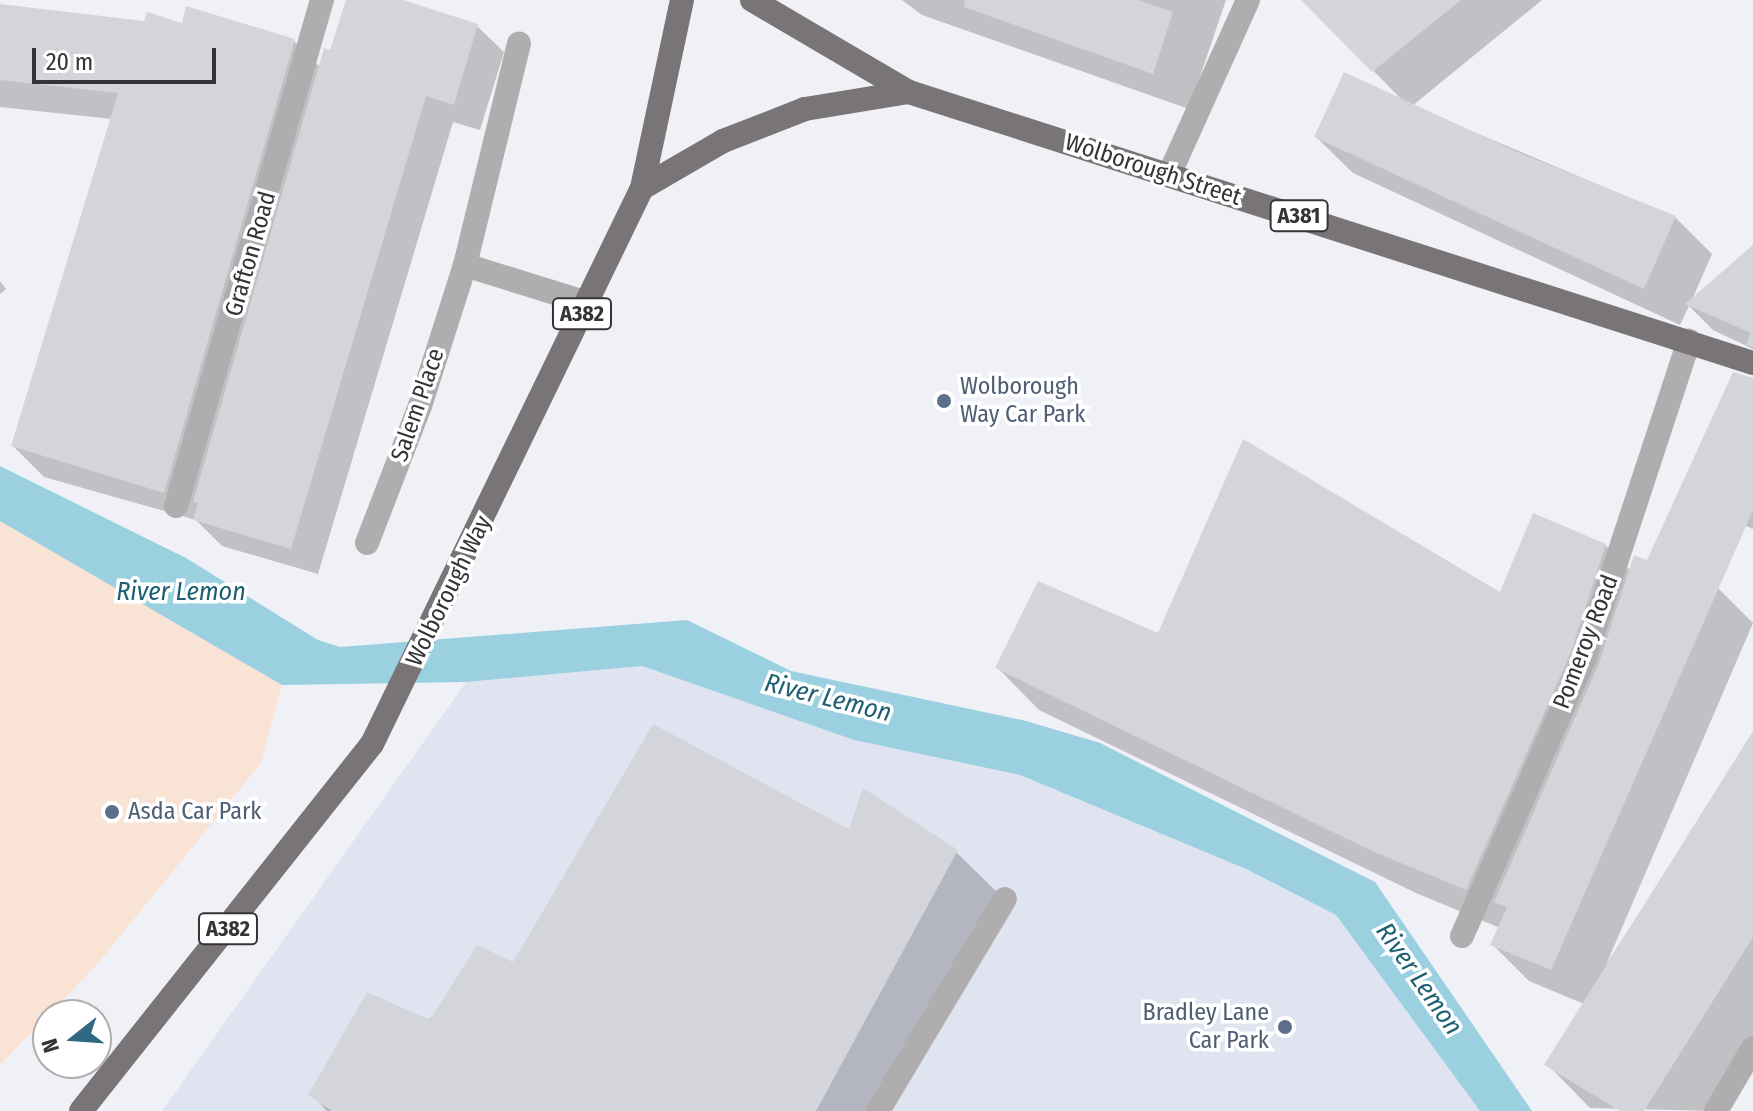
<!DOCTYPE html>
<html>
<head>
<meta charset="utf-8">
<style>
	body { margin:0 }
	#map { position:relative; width:1753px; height:1111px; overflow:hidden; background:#f0f1f7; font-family:"Fira Sans Condensed",sans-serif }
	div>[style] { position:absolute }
	.commercial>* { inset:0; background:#f8e3d4 }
	.built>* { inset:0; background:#e0e4f1 }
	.water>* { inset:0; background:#9bd0e0 }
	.shadow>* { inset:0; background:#0003 }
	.building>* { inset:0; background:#d3d5da }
	.lane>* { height:24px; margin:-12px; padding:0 12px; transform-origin:12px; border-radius:12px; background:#b0adae }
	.street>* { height:24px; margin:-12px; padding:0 12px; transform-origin:12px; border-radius:12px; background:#b0adae }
	.primary>* { height:24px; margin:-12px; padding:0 12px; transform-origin:12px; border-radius:12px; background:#797476 }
	.dots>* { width:22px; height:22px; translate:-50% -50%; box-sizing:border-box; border:4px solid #fff; border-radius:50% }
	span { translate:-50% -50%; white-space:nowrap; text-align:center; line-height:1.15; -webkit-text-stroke:7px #fff; paint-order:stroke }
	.shield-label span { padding:2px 6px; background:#fff; border:2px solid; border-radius:6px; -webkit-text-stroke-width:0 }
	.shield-label { font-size:22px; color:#343436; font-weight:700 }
	.street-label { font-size:24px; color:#343436 }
	.service-label { font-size:24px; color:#4e5e75 }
	.left { translate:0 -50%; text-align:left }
	.right { translate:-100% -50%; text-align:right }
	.water-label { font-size:26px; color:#1c6072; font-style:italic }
	.north { position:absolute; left:32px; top:999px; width:80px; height:80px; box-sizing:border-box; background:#fff; border:2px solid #aeaeaf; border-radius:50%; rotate:253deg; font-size:22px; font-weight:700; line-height:32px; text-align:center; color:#343436 }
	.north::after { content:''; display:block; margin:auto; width:28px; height:36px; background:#2e6981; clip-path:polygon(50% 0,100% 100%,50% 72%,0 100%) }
	.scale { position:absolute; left:32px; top:48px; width:184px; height:36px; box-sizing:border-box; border:4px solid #343436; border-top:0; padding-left:10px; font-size:24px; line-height:28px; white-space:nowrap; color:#343436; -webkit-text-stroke:6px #fff; paint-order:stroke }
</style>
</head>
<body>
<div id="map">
	<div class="commercial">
		<i style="clip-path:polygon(0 521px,282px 685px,261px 763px,94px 968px,0 1065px)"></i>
	</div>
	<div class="built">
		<i style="clip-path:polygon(642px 666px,854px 740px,1020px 775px,1246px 869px,1336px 915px,1480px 1111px,162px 1111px,466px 682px)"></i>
	</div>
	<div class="water">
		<i style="clip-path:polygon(0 466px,186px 558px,318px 640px,340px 647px,687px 620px,791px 671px,1026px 721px,1100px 743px,1375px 882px,1532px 1111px,1480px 1111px,1336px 915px,1246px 869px,1020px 775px,854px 740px,642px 666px,466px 682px,282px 685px,0 521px)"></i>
	</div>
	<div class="shadow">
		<i style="clip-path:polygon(348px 0,397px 0,477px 26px,504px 52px,480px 130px,453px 122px,318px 574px,222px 546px,196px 520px,44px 477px,13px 446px,112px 119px,0 107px,0 6px,294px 41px,320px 67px,332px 52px)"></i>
		<i style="clip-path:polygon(902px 0,1226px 0,1189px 109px,922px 15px)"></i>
		<i style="clip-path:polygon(1304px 0,1542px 0,1412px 106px,1675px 217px,1712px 254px,1691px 302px,1753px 248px,1753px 349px,1713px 330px,1689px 306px,1680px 325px,1353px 173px,1316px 137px,1403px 101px)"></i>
		<i style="clip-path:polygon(0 281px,6px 289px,0 294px)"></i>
		<i style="clip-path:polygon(1753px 379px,1753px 529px,1711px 510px)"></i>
		<i style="clip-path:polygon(1605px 545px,1631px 571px,1718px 588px,1753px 623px,1606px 965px,1753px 735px,1753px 1050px,1715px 1111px,1590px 1108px,1547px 1064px,1584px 1004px,1529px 981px,1493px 945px,1500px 928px,1416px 893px,1039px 710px,997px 667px,1160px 635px,1501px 595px)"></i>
		<i style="clip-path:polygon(850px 832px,956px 852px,1000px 895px,883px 1111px,327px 1111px,311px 1094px,514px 965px)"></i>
	</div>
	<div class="building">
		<i style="clip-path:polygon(346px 0,403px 0,478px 24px,454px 105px,426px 96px,291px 549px,193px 520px,198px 503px,193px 502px,324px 48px,330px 50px)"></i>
		<i style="clip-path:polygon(965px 0,1138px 0,1173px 12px,1153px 74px,964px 7px)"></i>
		<i style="clip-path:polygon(1301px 0,1461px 0,1372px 72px)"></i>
		<i style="clip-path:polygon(0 4px,144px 21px,147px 12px,182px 23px,186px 6px,295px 39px,164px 493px,11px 446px,118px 93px,0 80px)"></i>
		<i style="clip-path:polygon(1344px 72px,1515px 151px,1676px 216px,1644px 289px,1314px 137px)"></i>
		<i style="clip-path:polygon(1753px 245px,1753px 347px,1746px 345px,1751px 333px,1685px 304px)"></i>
		<i style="clip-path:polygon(1733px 372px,1753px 378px,1753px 510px,1551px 970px,1490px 945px,1507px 907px,1494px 902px,1599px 663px,1634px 555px,1647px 560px)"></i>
		<i style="clip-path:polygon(1243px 439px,1500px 592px,1533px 513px,1606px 544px,1571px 652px,1466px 890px,1372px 851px,995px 668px,1038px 581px,1158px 633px)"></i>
		<i style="clip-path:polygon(653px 724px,849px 829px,863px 788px,958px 850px,816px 1111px,332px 1111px,308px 1095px,367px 992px,430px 1020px,477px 945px,513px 962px)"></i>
		<i style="clip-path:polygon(1753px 731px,1753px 937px,1644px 1111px,1620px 1111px,1544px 1065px)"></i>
	</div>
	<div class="lane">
		<i style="left:1169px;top:175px;width:192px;rotate:-65.7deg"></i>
		<i style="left:878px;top:1111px;width:247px;rotate:-59.1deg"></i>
	</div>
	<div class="street">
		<i style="left:465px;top:265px;width:128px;rotate:17.3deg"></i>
		<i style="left:176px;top:506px;width:527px;rotate:-73.91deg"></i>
		<i style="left:367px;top:543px;width:147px;rotate:-68.9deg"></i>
		<i style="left:420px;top:406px;width:148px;rotate:-72.3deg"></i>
		<i style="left:465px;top:265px;width:228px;rotate:-76.3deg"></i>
		<i style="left:1462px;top:936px;width:305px;rotate:-66.2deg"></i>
		<i style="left:1585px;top:657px;width:333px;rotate:-71.8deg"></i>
		<i style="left:1716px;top:1111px;width:73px;rotate:-59.6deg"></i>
	</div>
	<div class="primary">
		<i style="left:752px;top:0;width:182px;rotate:30.4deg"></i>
		<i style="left:909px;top:92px;width:886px;rotate:17.8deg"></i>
		<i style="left:642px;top:188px;width:94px;rotate:-30.1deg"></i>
		<i style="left:723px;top:141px;width:88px;rotate:-21.3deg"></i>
		<i style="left:805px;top:109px;width:105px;rotate:-9.3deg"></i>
		<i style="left:81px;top:1111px;width:468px;rotate:-51.6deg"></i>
		<i style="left:372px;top:744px;width:618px;rotate:-64.1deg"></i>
		<i style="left:642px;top:188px;width:192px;rotate:-78deg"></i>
	</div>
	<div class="dots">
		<i style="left:944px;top:401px;background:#5c6f8a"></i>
		<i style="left:112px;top:812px;background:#5c6f8a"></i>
		<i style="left:1285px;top:1027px;background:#5c6f8a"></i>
	</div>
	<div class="shield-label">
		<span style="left:1299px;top:216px">A381</span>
		<span style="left:582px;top:314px">A382</span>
		<span style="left:228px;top:929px">A382</span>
	</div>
	<div class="street-label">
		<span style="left:1153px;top:170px;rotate:18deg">Wolborough Street</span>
		<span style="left:251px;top:254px;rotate:-74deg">Grafton Road</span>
		<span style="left:418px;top:405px;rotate:-71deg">Salem Place</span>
		<span style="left:449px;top:591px;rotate:-64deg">Wolborough Way</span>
		<span style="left:1586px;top:642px;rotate:-69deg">Pomeroy Road</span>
	</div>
	<div class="service-label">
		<span class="left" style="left:960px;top:401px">Wolborough<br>Way Car Park</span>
		<span class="left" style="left:128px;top:812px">Asda Car Park</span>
		<span class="right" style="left:1269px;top:1027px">Bradley Lane<br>Car Park</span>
	</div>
	<div class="water-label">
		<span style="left:181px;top:592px">River Lemon</span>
		<span style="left:828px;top:698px;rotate:14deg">River Lemon</span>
		<span style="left:1419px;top:979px;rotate:55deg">River Lemon</span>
	</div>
	<div class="north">N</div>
	<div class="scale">20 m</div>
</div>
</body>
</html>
